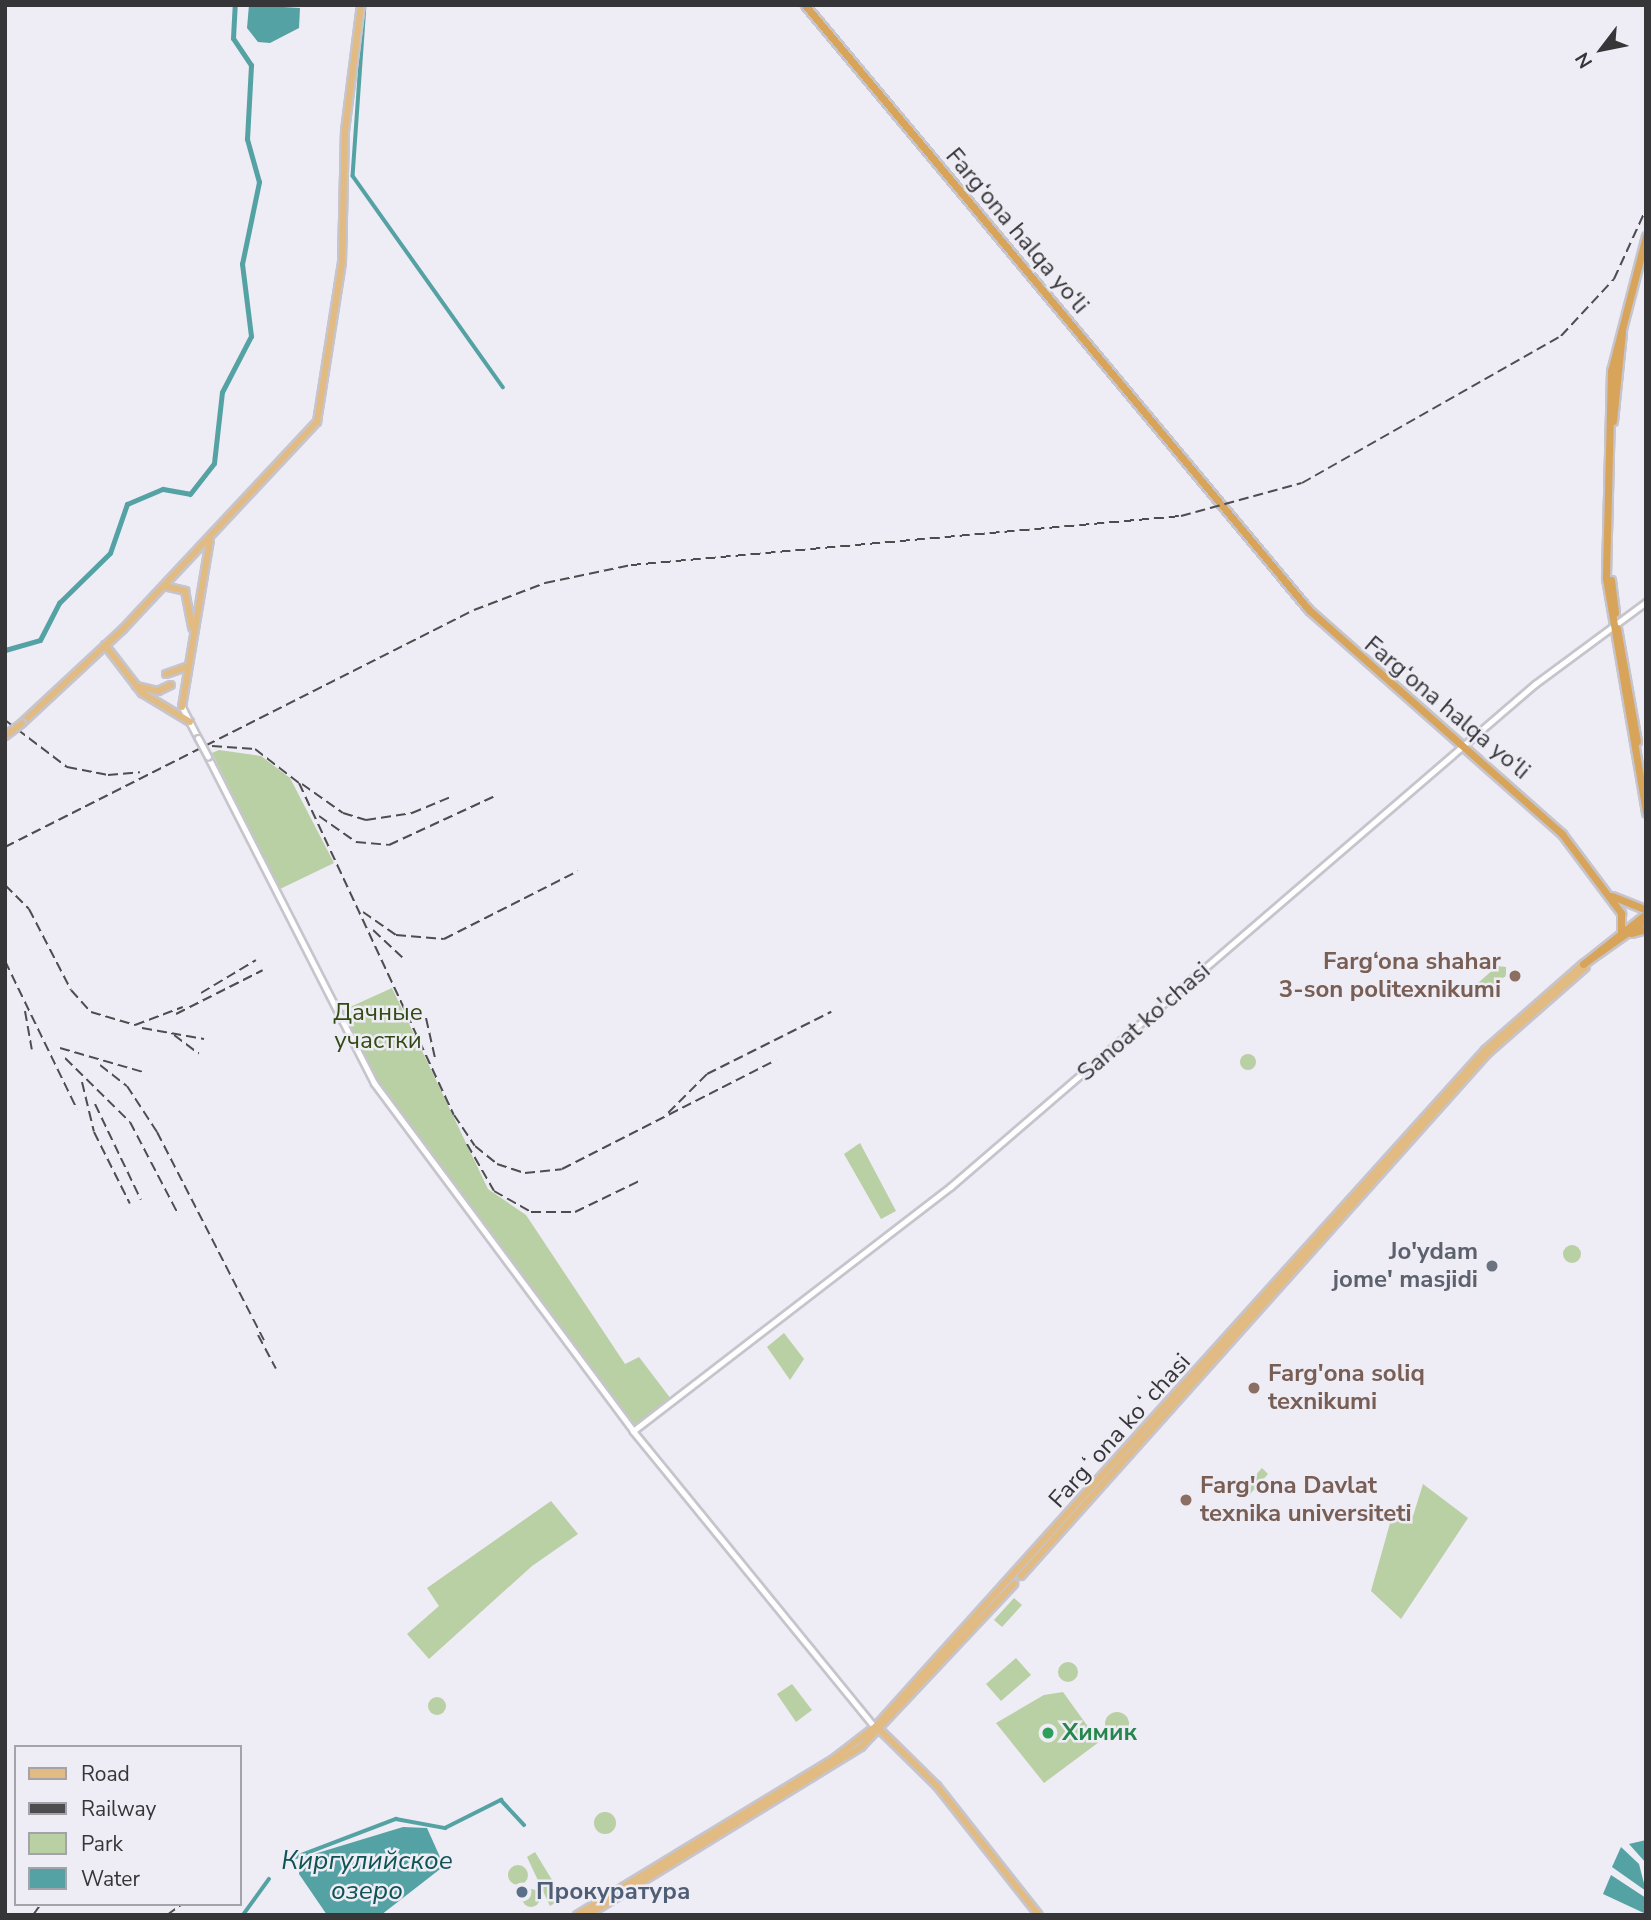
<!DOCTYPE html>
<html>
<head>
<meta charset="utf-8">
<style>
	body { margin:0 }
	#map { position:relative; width:1651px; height:1920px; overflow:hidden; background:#eeecf4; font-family:"Nunito Sans",sans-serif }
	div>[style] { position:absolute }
	.green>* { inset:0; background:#b9cfa4 }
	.round { border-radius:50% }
	.water>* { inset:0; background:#54a2a3 }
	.canal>* { height:3.5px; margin:-1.75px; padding:0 1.75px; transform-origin:1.75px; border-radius:1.75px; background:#54a2a3 }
	.river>* { height:5px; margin:-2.5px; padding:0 2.5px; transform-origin:2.5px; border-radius:2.5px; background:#54a2a3 }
	.roads { filter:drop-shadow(2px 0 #c6c4cc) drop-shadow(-2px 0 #c6c4cc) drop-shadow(0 2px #c6c4cc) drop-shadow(0 -2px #c6c4cc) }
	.secondary>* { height:5px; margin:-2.5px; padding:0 2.5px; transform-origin:2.5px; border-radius:2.5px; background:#fff }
	.primary>* { height:6px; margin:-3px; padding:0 3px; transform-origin:3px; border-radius:3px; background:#e2bb83 }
	.trunk>* { height:7px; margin:-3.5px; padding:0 3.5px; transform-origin:3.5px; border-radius:3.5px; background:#d8a45a }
	.rail>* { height:2px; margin-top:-1px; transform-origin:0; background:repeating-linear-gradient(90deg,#4d4c4f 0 10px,transparent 0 15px) }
	.bridges { filter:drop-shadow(2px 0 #c6c4cc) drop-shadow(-2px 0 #c6c4cc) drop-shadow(0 2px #c6c4cc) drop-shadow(0 -2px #c6c4cc) }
	.secondary-bridge>* { height:5px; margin:-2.5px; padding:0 2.5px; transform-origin:2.5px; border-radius:2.5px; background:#fff }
	.primary-bridge>* { height:6px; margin:-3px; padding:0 3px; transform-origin:3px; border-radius:3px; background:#e2bb83 }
	.dots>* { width:19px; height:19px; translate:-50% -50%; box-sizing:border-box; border:4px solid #eeecf4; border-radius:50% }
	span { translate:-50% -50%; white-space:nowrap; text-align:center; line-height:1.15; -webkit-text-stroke:5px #eeecf4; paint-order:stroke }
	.street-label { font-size:24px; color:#363538 }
	.education-label { font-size:24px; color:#785e54; font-weight:700 }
	.right { translate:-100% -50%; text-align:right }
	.left { translate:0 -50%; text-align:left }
	.park-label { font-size:24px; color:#324b13 }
	.worship-label { font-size:24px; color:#5b616d; font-weight:700 }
	.leisure-label { font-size:24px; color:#27864d; font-weight:700 }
	.service-label { font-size:24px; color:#4e5e75; font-weight:700 }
	.water-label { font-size:26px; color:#0e5455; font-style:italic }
	.frame { position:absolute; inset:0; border:7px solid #363538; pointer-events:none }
	.legend { position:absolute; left:14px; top:1745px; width:228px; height:161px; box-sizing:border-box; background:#eeecf4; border:2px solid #a4a3a9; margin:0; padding:9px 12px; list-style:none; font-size:21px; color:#363538 }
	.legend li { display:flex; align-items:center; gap:14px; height:35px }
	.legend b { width:35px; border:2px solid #a4a3a9 }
	.north { position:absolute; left:1567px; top:14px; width:70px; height:70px; -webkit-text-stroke:5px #eeecf4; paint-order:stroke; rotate:238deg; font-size:19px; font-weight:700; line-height:28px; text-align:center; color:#363538 }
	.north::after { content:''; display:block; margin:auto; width:24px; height:32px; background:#363538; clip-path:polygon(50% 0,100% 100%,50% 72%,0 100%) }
</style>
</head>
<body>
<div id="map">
	<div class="green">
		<i style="clip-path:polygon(219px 750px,261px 756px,290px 778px,334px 863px,280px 889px,212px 753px)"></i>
		<i style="clip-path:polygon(1497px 966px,1506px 967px,1506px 976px,1479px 993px,1477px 984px)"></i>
		<i style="clip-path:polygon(392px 988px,488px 1189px,526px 1215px,625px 1364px,639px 1357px,671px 1399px,634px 1426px,483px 1236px,364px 1065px,339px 1012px)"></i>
		<i class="round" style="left:1240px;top:1054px;width:16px;height:16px"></i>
		<i style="clip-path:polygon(860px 1143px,896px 1211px,881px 1219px,844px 1154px)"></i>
		<i class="round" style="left:1563px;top:1245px;width:18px;height:18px"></i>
		<i style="clip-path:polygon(784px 1333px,804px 1359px,790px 1380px,767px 1347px)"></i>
		<i style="clip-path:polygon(1262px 1468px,1268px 1474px,1250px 1494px,1244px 1488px)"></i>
		<i style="clip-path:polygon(1423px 1484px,1468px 1518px,1401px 1619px,1371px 1591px,1394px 1509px,1413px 1516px)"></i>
		<i style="clip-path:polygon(551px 1501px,578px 1534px,532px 1566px,429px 1659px,407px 1634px,439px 1606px,427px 1588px)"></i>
		<i style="clip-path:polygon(1014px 1598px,1022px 1605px,1002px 1627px,994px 1620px)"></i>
		<i style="clip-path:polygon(1016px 1658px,1031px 1675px,1001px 1701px,986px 1684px)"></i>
		<i class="round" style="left:1058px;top:1662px;width:20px;height:20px"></i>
		<i style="clip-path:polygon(792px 1684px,812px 1710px,796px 1722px,777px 1694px)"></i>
		<i style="clip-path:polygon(1063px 1692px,1099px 1742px,1044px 1783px,996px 1723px,1044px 1695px)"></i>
		<i class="round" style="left:428px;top:1697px;width:18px;height:18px"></i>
		<i class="round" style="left:1105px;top:1712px;width:24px;height:24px"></i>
		<i class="round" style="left:594px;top:1812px;width:22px;height:22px"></i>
		<i style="clip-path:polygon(535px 1852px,563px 1898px,550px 1906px,527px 1857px)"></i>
		<i class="round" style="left:508px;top:1865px;width:20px;height:20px"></i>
		<i class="round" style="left:522px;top:1889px;width:18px;height:18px"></i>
	</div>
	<div class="water">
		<i style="clip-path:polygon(249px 5px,300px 8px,299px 28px,270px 43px,258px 42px,247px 28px)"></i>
		<i style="clip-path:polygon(403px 1827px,427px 1828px,444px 1866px,381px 1915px,327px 1915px,299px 1874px,301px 1858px)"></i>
		<i style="clip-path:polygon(1646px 1840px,1646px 1863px,1629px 1844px)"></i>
		<i style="clip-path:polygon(1621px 1847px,1639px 1864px,1646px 1891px,1612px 1867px)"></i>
		<i style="clip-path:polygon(1611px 1875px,1646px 1898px,1646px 1914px,1603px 1894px)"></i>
	</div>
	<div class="canal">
		<i style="left:365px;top:5px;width:171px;rotate:94deg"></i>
		<i style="left:353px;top:176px;width:259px;rotate:54.6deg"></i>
		<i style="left:286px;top:1861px;width:118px;rotate:-20.9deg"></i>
		<i style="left:396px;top:1819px;width:50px;rotate:10.4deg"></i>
		<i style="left:445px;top:1828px;width:63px;rotate:-26.6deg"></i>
		<i style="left:501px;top:1800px;width:34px;rotate:47deg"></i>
		<i style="left:243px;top:1915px;width:44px;rotate:-54.2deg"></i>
	</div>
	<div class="river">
		<i style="left:5px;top:650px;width:36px;rotate:-16deg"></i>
		<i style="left:40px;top:640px;width:42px;rotate:-62.8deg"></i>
		<i style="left:59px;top:603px;width:71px;rotate:-44.4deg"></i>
		<i style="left:110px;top:553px;width:52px;rotate:-70.9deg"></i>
		<i style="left:127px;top:504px;width:39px;rotate:-23deg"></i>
		<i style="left:163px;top:489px;width:27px;rotate:10deg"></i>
		<i style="left:190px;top:494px;width:39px;rotate:-52deg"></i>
		<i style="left:214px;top:463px;width:71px;rotate:-83.6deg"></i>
		<i style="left:222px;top:392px;width:63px;rotate:-62.6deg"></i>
		<i style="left:251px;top:336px;width:73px;rotate:-97.1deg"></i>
		<i style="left:242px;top:264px;width:84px;rotate:-78.3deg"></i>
		<i style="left:259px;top:182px;width:45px;rotate:-105.6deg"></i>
		<i style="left:247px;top:139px;width:74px;rotate:-86.9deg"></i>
		<i style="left:251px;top:65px;width:32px;rotate:-124deg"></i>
		<i style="left:233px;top:38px;width:33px;rotate:-87deg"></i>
	</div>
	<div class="roads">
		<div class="secondary">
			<i style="left:182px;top:707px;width:35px;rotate:63deg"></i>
			<i style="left:208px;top:757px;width:366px;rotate:63deg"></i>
			<i style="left:374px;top:1083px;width:434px;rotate:53.3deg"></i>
			<i style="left:633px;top:1431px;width:383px;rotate:50.8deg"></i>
			<i style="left:633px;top:1431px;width:400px;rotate:-37.6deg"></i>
			<i style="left:950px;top:1187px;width:772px;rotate:-40.69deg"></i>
			<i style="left:1535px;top:684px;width:138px;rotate:-36.5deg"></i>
		</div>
		<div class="primary">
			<i style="left:164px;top:586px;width:22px;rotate:13deg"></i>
			<i style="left:185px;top:591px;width:38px;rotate:79deg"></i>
			<i style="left:105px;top:645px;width:61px;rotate:52.4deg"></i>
			<i style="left:142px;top:693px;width:56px;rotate:31.1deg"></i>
			<i style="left:166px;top:674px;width:21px;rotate:-19deg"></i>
			<i style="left:136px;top:686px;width:23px;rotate:13deg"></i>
			<i style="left:158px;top:691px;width:14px;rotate:-25deg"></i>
			<i style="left:182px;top:707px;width:169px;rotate:-80.5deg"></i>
			<i style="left:22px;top:723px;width:138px;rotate:-42.9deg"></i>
			<i style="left:123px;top:629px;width:284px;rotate:-46.9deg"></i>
			<i style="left:317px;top:422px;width:162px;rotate:-81.1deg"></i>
			<i style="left:342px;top:262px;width:131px;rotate:-88.7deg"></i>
			<i style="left:345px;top:131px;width:127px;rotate:-82.8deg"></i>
			<i style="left:1021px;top:1576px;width:701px;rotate:-48.24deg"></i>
			<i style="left:1488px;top:1053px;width:130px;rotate:-41.3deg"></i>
			<i style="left:878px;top:1728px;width:83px;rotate:44.5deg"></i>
			<i style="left:937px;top:1786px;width:164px;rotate:51.7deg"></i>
			<i style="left:577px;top:1915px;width:298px;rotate:-31.3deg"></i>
			<i style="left:832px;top:1760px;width:56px;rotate:-37.7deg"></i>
			<i style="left:876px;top:1726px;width:910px;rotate:-47.98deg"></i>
			<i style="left:1485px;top:1050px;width:130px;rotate:-41.3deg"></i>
			<i style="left:588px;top:1915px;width:321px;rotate:-31.6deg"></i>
			<i style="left:861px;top:1747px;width:224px;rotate:-46.8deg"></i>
		</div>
		<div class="trunk">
			<i style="left:805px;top:5px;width:787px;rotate:50.2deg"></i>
			<i style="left:1309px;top:610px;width:338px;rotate:41.5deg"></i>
			<i style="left:1562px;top:834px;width:99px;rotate:53.2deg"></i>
			<i style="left:1621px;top:913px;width:19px;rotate:90deg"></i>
			<i style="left:1646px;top:236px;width:139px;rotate:104.5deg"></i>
			<i style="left:1611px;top:371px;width:207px;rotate:91.4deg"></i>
			<i style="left:1606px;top:578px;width:238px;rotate:80.3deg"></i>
			<i style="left:1613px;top:421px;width:89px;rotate:-84.2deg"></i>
			<i style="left:1611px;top:580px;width:33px;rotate:83deg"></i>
			<i style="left:1617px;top:628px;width:115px;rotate:80deg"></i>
			<i style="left:1612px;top:896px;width:37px;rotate:22deg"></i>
			<i style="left:1646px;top:914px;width:80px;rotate:141.6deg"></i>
			<i style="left:1583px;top:964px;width:77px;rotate:-35.5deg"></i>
			<i style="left:1631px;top:933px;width:16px;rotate:-15deg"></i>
		</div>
	</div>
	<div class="rail">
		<i style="left:5px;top:720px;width:78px;rotate:37.2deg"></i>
		<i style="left:67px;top:767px;width:42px;rotate:11deg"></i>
		<i style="left:108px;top:775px;width:32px;rotate:-5deg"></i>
		<i style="left:212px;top:746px;width:43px;rotate:4deg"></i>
		<i style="left:255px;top:749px;width:56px;rotate:37.7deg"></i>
		<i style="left:299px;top:783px;width:366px;rotate:65deg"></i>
		<i style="left:454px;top:1115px;width:37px;rotate:56deg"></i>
		<i style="left:475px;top:1146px;width:28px;rotate:39deg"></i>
		<i style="left:497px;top:1164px;width:29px;rotate:18deg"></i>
		<i style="left:525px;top:1173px;width:37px;rotate:-6deg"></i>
		<i style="left:562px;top:1169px;width:240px;rotate:-27deg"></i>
		<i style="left:302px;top:784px;width:50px;rotate:35.3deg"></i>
		<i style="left:343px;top:813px;width:24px;rotate:17deg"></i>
		<i style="left:366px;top:820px;width:47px;rotate:-8.7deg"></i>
		<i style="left:412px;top:813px;width:44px;rotate:-22.5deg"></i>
		<i style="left:319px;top:816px;width:45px;rotate:35.1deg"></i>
		<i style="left:356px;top:842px;width:33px;rotate:5deg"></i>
		<i style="left:389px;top:845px;width:115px;rotate:-24.8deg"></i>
		<i style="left:5px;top:847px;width:525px;rotate:-26.81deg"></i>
		<i style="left:474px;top:610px;width:76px;rotate:-20.8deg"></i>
		<i style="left:545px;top:583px;width:88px;rotate:-11.8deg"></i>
		<i style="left:631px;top:565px;width:552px;rotate:-5.09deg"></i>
		<i style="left:1181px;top:516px;width:125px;rotate:-15.3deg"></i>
		<i style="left:1302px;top:483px;width:298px;rotate:-29.6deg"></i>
		<i style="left:1561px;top:336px;width:78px;rotate:-47.1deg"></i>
		<i style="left:1614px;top:279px;width:77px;rotate:-65.4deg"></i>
		<i style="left:5px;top:885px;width:34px;rotate:45deg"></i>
		<i style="left:29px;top:909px;width:91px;rotate:62.6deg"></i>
		<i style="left:71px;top:990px;width:30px;rotate:48deg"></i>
		<i style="left:91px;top:1012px;width:46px;rotate:16.5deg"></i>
		<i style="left:135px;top:1025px;width:51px;rotate:-20.6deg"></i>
		<i style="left:363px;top:912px;width:40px;rotate:34.9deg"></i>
		<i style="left:396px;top:935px;width:48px;rotate:4.8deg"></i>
		<i style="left:444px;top:939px;width:150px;rotate:-26.9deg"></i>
		<i style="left:373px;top:930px;width:41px;rotate:43deg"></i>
		<i style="left:5px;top:961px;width:165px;rotate:64.1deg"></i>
		<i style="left:201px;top:993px;width:64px;rotate:-31deg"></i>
		<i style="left:25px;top:1011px;width:39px;rotate:80deg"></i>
		<i style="left:176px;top:1014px;width:97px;rotate:-26.8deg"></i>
		<i style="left:426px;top:1018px;width:41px;rotate:77.3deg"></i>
		<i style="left:142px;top:1028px;width:63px;rotate:10.1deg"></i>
		<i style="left:174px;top:1035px;width:31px;rotate:37deg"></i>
		<i style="left:60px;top:1048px;width:86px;rotate:16.1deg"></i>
		<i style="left:65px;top:1058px;width:91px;rotate:44.6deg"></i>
		<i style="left:130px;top:1122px;width:102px;rotate:62.4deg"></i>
		<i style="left:100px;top:1065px;width:34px;rotate:38deg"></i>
		<i style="left:127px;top:1086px;width:55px;rotate:56.9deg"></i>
		<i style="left:157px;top:1132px;width:234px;rotate:62.8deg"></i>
		<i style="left:82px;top:1082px;width:51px;rotate:76.5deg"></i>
		<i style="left:94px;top:1132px;width:80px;rotate:63.4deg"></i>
		<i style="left:95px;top:1104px;width:106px;rotate:64.4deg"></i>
		<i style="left:668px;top:1113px;width:55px;rotate:-45deg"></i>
		<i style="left:707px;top:1074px;width:139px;rotate:-26.6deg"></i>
		<i style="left:467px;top:1144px;width:54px;rotate:60.1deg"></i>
		<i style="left:494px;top:1191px;width:43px;rotate:29.6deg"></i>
		<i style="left:531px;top:1212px;width:44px"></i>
		<i style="left:575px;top:1212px;width:71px;rotate:-25.8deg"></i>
		<i style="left:258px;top:1335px;width:38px;rotate:62deg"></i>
		<i style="left:33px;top:1915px;width:14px;rotate:-54deg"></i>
		<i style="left:167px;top:1915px;width:19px;rotate:-36deg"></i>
	</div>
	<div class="bridges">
		<div class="secondary-bridge">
			<i style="left:198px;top:738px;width:21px;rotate:62deg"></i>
		</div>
		<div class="primary-bridge">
			<i style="left:5px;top:736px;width:21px;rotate:-37deg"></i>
		</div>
	</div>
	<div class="dots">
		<i style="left:1515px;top:976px;background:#8d6e63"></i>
		<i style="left:1492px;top:1266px;background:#6b7280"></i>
		<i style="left:1254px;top:1388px;background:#8d6e63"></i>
		<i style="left:1186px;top:1500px;background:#8d6e63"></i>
		<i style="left:1048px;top:1733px;background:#2e9e5b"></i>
		<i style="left:522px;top:1892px;background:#5c6f8a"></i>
	</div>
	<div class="street-label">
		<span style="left:1017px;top:231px;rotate:50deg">Farg‘ona halqa yo‘li</span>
		<span style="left:1447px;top:708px;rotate:40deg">Farg‘ona halqa yo‘li</span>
		<span style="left:1144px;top:1022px;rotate:-41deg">Sanoat ko'chasi</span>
		<span style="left:1120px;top:1431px;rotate:-48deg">Fargʻona koʻchasi</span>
	</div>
	<div class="education-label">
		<span class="right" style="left:1501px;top:976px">Farg‘ona shahar<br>3-son politexnikumi</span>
		<span class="left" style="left:1268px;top:1388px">Farg'ona soliq<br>texnikumi</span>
		<span class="left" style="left:1200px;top:1500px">Farg'ona Davlat<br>texnika universiteti</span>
	</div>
	<div class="park-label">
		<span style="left:378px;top:1027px">Дачные<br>участки</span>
	</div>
	<div class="worship-label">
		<span class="right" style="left:1478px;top:1266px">Jo'ydam<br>jome' masjidi</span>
	</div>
	<div class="leisure-label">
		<span class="left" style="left:1062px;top:1733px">Химик</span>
	</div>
	<div class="service-label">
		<span class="left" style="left:536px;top:1892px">Прокуратура</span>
	</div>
	<div class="water-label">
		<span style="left:367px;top:1876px">Киргулийское<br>озеро</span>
	</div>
	<div class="frame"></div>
	<ul class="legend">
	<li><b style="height:9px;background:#e2bb83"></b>Road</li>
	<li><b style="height:9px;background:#4d4c4f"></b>Railway</li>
	<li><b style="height:19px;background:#b9cfa4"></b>Park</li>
	<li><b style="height:19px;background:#54a2a3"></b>Water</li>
	</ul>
	<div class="north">N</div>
</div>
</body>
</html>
